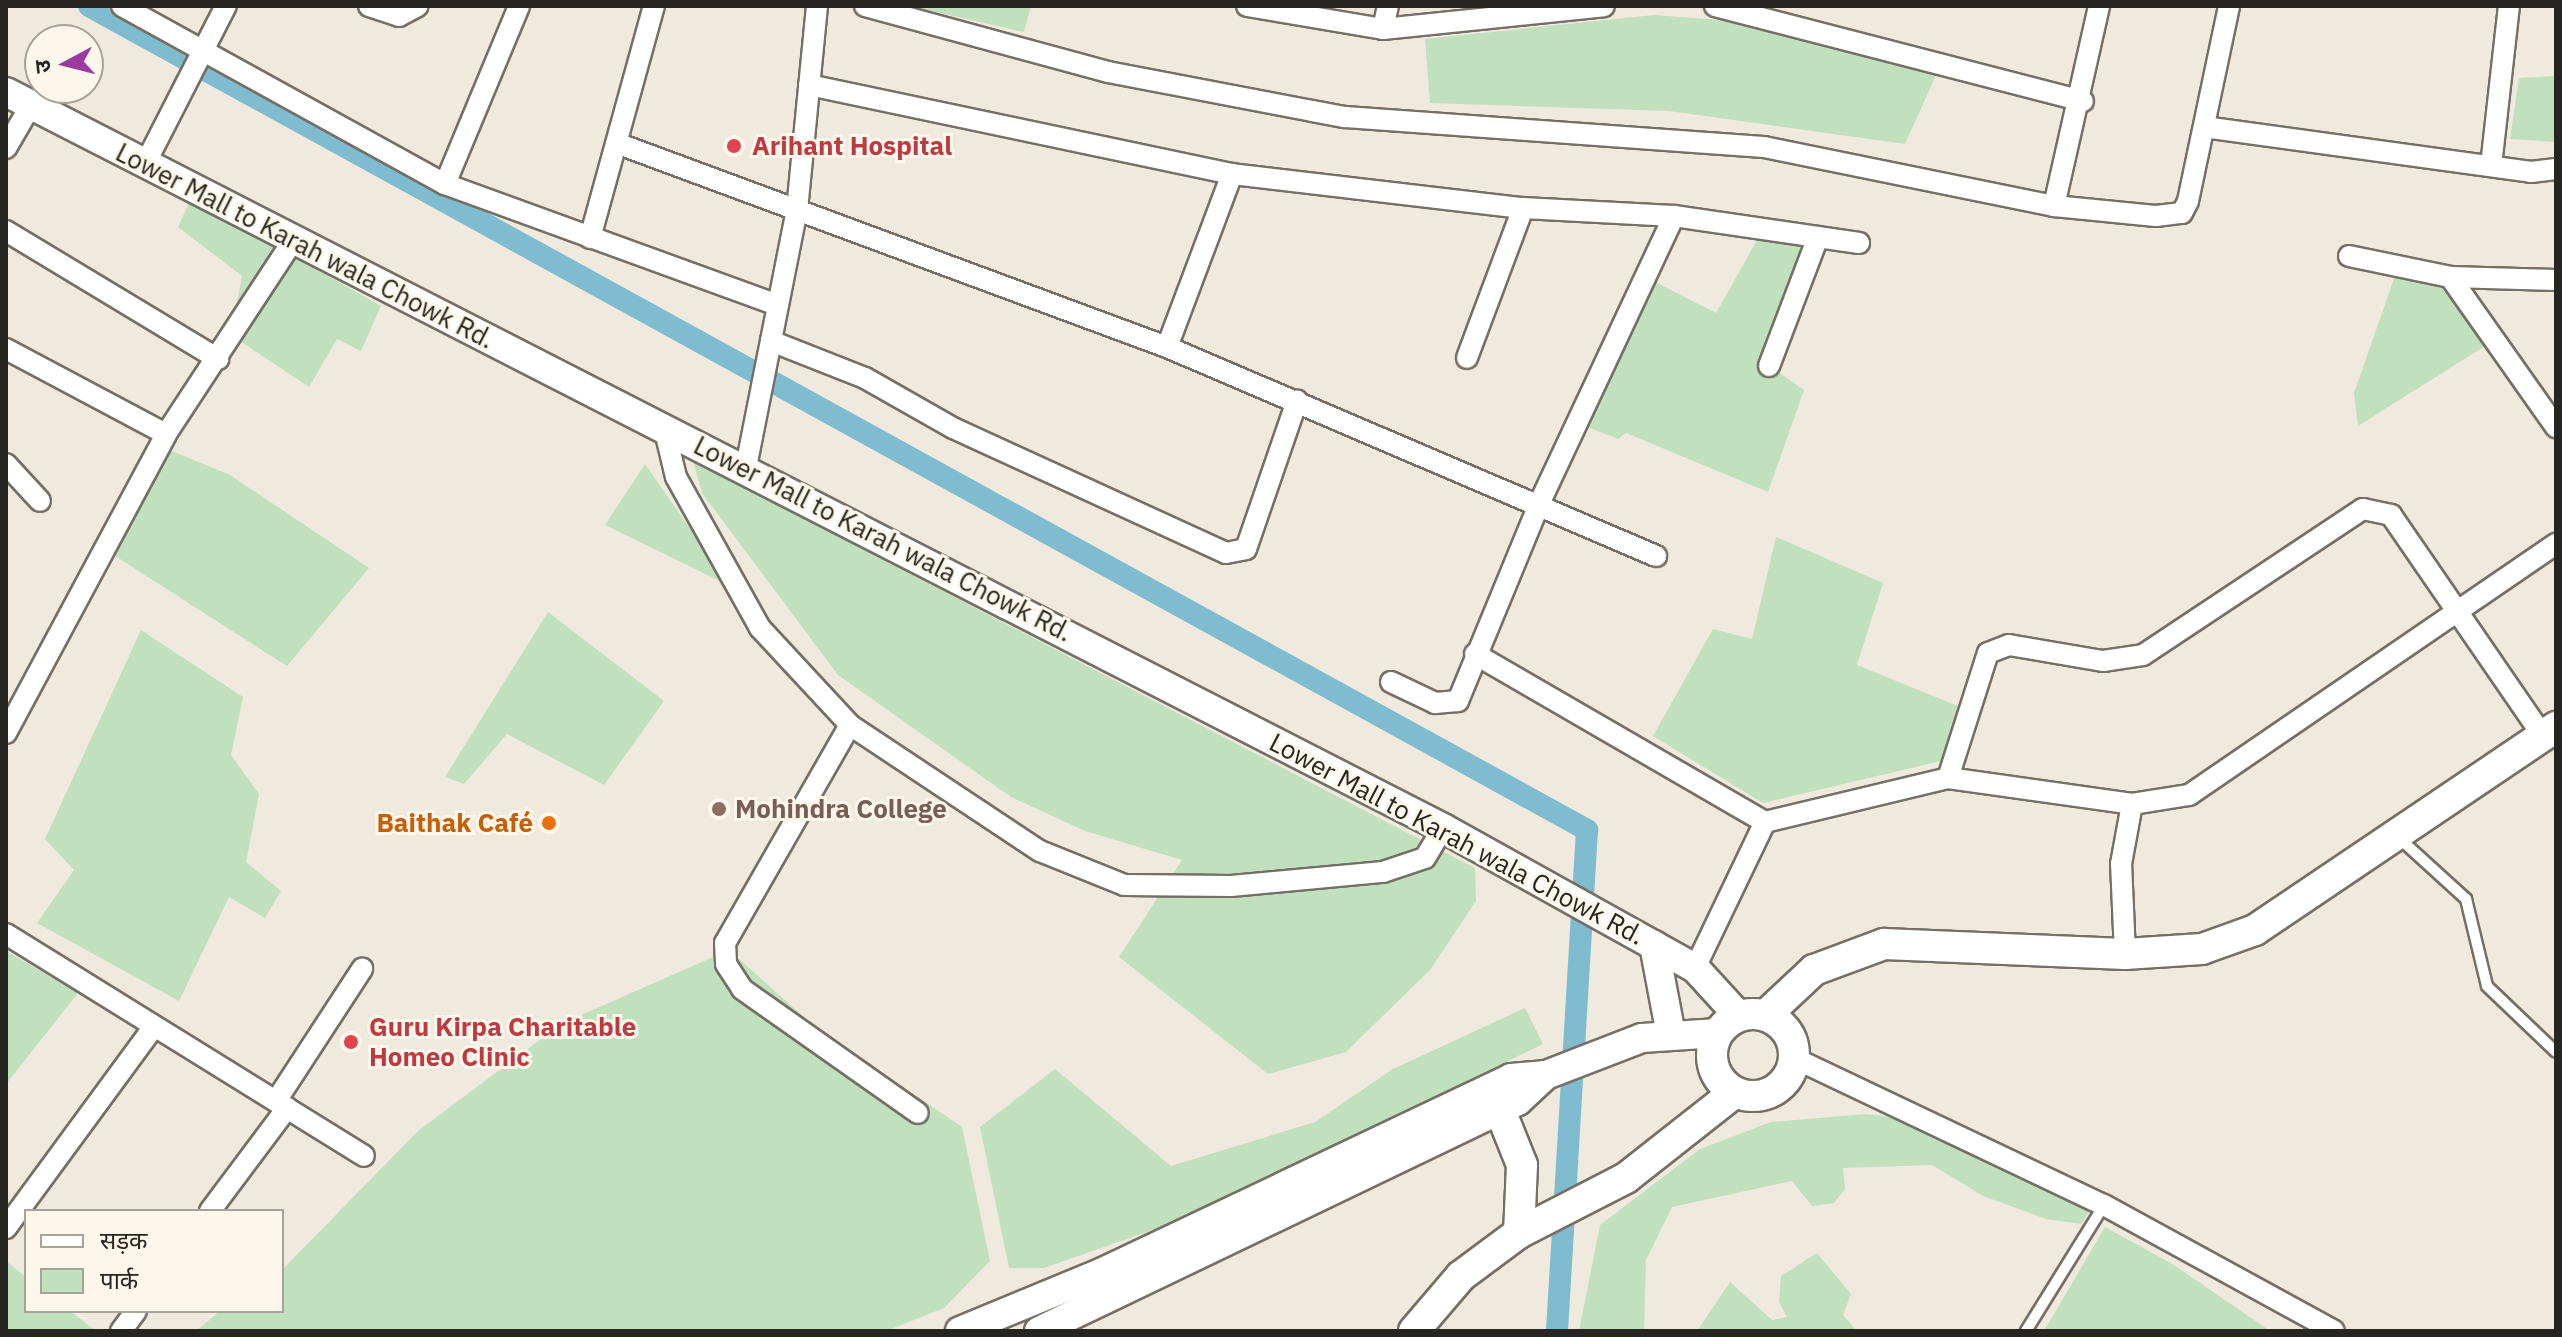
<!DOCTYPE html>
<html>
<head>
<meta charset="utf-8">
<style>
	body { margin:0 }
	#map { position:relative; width:2562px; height:1337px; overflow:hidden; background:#f0e9de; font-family:"IBM Plex Sans","Noto Sans Devanagari",sans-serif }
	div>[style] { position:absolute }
	.green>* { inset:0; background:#c1e0bd }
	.canal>* { height:22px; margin:-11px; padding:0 11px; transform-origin:11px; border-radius:11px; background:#80bcd0 }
	.roads { filter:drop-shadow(2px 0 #756f65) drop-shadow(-2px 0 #756f65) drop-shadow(0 2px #756f65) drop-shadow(0 -2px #756f65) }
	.lane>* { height:10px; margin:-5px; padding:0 5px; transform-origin:5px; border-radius:5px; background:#fff }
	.street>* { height:20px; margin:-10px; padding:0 10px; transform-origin:10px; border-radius:10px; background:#fff }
	.secondary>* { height:28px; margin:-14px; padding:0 14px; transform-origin:14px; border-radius:14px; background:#fff }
	.primary>* { height:30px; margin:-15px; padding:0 15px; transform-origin:15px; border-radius:15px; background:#fff }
	.primary>.ring { margin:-15px; padding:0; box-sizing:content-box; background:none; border:30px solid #fff; border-radius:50% }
	.dots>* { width:22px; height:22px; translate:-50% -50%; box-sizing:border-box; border:4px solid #fdf6eb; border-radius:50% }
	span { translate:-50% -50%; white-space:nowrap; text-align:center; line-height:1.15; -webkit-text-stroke:6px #fdf6eb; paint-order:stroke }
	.health-label { font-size:26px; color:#be3a42; font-weight:700 }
	.left { translate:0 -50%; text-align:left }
	.street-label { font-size:26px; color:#272521 }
	.education-label { font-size:26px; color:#785e54; font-weight:700 }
	.food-label { font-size:26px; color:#c56008; font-weight:700 }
	.right { translate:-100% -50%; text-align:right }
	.frame { position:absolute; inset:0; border:8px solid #272521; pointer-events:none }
	.legend { position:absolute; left:24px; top:1209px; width:260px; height:104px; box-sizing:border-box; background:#fdf6eb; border:2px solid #a7a29a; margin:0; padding:10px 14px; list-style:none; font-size:24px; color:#272521 }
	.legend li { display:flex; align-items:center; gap:16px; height:40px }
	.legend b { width:40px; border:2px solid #a7a29a }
	.north { position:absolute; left:24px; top:24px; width:80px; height:80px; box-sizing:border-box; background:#fdf6eb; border:2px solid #a7a29a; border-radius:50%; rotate:263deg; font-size:22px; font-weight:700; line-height:32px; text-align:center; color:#272521 }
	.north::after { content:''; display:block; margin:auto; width:28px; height:36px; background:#9a3aa2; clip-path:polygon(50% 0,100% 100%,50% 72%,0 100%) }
</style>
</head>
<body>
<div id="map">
	<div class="green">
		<i style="clip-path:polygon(910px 6px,1031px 6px,1024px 32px)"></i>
		<i style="clip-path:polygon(1654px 15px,1734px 21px,1936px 75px,1905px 144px,1669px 111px,1430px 103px,1425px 39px)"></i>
		<i style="clip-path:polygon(2556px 76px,2556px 142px,2510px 139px,2519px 78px)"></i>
		<i style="clip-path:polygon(191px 199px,381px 306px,361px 351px,337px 339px,309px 387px,231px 335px,242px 276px,178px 227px)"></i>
		<i style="clip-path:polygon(1760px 235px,1812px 242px,1765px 363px,1804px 390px,1768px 492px,1626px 433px,1618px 439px,1588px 427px,1653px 281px,1716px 313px)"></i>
		<i style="clip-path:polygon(2396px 273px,2440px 286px,2485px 346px,2358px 426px,2354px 393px)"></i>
		<i style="clip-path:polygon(160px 446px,230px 475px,369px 568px,287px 666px,112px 554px,139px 461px)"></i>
		<i style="clip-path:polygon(693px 461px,1475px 868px,1476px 901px,1430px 970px,1346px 1052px,1268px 1074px,1119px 957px,1182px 860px,1085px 831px,1011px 797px,838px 675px,702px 493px)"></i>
		<i style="clip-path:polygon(645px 464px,730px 586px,605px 525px)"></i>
		<i style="clip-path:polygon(1776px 537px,1883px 583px,1857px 665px,1963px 708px,1941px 761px,1763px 803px,1653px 736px,1713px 629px,1752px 639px)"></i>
		<i style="clip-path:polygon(548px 612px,664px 701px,604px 785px,507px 734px,464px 784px,445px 777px)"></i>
		<i style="clip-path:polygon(141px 630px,243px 697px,231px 755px,259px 794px,246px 862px,281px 891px,265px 918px,229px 897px,179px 1001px,37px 923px,74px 870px,45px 839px)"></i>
		<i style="clip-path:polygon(729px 950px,815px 1027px,962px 1127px,990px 1261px,944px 1308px,886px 1331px,196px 1331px,220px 1311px,282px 1311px,282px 1270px,418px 1131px,561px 1024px)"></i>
		<i style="clip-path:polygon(6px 951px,78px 993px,6px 1084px)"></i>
		<i style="clip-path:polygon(1525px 1008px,1543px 1044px,1184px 1219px,1044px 1268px,1009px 1268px,980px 1127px,1055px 1069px,1171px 1166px,1315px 1122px,1393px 1069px)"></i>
		<i style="clip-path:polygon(1866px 1114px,1935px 1122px,1973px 1155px,1988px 1140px,2092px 1197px,2089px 1212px,2081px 1224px,2046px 1219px,1983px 1196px,1932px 1165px,1843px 1168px,1845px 1189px,1834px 1203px,1812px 1206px,1792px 1181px,1672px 1207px,1646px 1260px,1644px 1331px,1579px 1331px,1600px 1225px,1700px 1149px,1771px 1122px)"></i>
		<i style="clip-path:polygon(2105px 1227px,2174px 1265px,2270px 1331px,2044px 1331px)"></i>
		<i style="clip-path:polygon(1817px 1253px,1851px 1294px,1843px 1315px,1857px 1331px,1697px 1331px,1730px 1282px,1772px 1320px,1787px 1317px,1779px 1302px,1781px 1276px)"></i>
		<i style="clip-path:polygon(6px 1261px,26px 1277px,26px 1311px,70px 1311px,96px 1331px,6px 1331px)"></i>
	</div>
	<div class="canal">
		<i style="left:89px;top:6px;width:1710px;rotate:28.81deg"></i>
		<i style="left:1587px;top:830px;width:502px;rotate:93.43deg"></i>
	</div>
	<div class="roads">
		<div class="lane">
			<i style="left:2399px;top:838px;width:91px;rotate:42.3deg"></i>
			<i style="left:2466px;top:899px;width:89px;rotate:76.4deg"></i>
			<i style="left:2487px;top:986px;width:95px;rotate:43.7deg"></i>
			<i style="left:2026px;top:1331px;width:148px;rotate:-58.2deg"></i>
		</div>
		<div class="street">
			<i style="left:122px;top:6px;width:369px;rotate:28.9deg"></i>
			<i style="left:445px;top:184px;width:354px;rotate:20deg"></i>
			<i style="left:369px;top:6px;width:32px;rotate:18deg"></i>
			<i style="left:399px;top:16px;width:21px;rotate:-28deg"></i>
			<i style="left:865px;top:6px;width:252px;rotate:15.2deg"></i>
			<i style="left:1108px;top:72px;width:241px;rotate:10.8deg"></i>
			<i style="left:1345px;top:117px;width:420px;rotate:4.1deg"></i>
			<i style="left:1764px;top:147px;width:296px;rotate:11.5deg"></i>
			<i style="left:2054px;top:206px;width:102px;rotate:5.6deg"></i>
			<i style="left:2156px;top:216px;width:26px;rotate:-7deg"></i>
			<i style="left:2182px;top:213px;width:13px;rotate:-63deg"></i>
			<i style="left:2188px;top:201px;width:199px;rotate:-78.1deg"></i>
			<i style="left:1247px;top:6px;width:138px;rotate:9.6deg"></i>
			<i style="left:1383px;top:29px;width:222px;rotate:-5.9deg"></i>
			<i style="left:1715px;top:6px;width:380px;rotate:14.5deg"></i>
			<i style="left:1383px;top:29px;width:24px;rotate:-78deg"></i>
			<i style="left:809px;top:85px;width:432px;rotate:11.9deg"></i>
			<i style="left:1232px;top:174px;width:293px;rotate:6.7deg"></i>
			<i style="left:1523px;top:208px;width:160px;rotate:110.5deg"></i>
			<i style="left:2204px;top:127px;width:330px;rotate:7.8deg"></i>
			<i style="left:2531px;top:172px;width:25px;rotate:-7deg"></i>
			<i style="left:619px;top:144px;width:584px;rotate:20.33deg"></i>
			<i style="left:1167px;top:347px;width:532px;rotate:23.14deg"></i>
			<i style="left:6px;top:148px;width:50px;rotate:-59.8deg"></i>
			<i style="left:145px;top:164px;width:178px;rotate:-62.9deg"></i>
			<i style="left:2491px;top:166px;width:161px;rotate:-83.6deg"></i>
			<i style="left:445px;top:184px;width:193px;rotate:-67.4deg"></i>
			<i style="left:2054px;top:206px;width:205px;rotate:-77.3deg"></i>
			<i style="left:1523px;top:208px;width:151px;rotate:3deg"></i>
			<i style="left:1674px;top:216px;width:187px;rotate:8.3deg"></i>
			<i style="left:6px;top:231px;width:248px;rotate:31.1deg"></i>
			<i style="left:590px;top:238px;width:241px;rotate:-74.6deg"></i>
			<i style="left:2349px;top:256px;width:103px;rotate:11.7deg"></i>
			<i style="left:2450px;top:277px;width:106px;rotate:1.6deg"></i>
			<i style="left:2450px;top:277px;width:184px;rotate:54.8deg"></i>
			<i style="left:771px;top:341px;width:101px;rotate:21.5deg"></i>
			<i style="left:865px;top:378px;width:101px;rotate:29.6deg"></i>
			<i style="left:953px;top:428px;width:300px;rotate:24.6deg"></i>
			<i style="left:1226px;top:553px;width:20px;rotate:-11deg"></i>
			<i style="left:1246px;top:549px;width:157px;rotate:-71deg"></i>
			<i style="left:1167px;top:347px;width:185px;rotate:-69.4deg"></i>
			<i style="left:6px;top:349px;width:181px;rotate:28deg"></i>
			<i style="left:1769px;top:366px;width:138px;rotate:-69.2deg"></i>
			<i style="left:664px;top:427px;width:51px;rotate:76.5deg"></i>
			<i style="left:676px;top:477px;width:173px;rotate:60.9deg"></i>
			<i style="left:760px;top:628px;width:132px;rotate:47.1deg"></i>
			<i style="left:850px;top:725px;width:228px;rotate:33.6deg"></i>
			<i style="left:1040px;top:851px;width:91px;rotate:22deg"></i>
			<i style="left:1124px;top:885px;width:107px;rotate:0.5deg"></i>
			<i style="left:1231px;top:886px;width:153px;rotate:-5.3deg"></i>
			<i style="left:1383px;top:872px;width:44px;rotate:-18.4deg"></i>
			<i style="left:1425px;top:858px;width:35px;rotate:-59deg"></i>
			<i style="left:6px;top:464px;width:50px;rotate:47.4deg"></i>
			<i style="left:746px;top:467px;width:262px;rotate:-78.8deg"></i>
			<i style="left:797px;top:210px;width:205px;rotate:-84.4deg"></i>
			<i style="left:1475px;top:654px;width:335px;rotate:30.1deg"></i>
			<i style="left:1391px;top:682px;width:49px;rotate:25.5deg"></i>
			<i style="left:1435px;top:703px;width:23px;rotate:-5deg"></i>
			<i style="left:1458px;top:701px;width:215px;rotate:-67.6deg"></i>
			<i style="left:1540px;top:502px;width:316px;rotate:-64.9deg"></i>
			<i style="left:850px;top:725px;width:251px;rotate:119.8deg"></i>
			<i style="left:725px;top:943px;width:21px;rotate:87deg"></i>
			<i style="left:726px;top:964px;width:30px;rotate:57deg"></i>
			<i style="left:742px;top:989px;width:215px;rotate:35.2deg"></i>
			<i style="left:6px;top:733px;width:339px;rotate:-61.8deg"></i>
			<i style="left:166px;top:434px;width:230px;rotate:-56.7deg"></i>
			<i style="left:1948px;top:778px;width:131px;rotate:-72.3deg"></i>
			<i style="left:1988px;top:653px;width:22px;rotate:-21deg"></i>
			<i style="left:2009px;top:645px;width:95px;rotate:9.7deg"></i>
			<i style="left:2103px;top:661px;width:40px;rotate:-8.5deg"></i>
			<i style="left:2143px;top:655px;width:264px;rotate:-33.6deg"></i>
			<i style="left:2363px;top:509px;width:29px;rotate:12deg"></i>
			<i style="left:2391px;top:515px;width:268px;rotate:55.5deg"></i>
			<i style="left:6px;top:934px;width:421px;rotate:31.8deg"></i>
			<i style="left:2125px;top:954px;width:90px;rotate:-92.5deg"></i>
			<i style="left:2121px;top:864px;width:61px;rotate:-79.6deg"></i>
			<i style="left:1695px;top:968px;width:162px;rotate:-64.4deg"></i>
			<i style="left:1765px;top:822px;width:188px;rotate:-13.5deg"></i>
			<i style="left:1948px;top:778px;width:186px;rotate:8deg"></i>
			<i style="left:2132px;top:804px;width:58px;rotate:-9deg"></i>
			<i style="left:2189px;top:795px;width:445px;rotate:-34.4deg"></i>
			<i style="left:1794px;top:1058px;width:343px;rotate:25.4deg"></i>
			<i style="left:2104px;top:1205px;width:262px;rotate:28.7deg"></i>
			<i style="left:276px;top:1101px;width:158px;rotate:-56.9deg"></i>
			<i style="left:210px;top:1211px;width:129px;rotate:-53.2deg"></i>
			<i style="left:6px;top:1228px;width:248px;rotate:-53.7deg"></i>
			<i style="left:121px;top:1331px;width:25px;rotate:-53deg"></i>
		</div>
		<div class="secondary">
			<i style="left:6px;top:92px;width:1615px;rotate:27.12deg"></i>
			<i style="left:1443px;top:828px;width:288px;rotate:29.1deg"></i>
			<i style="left:1695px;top:968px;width:65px;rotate:47.5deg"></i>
			<i style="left:1654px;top:945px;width:92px;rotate:79.3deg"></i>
			<i style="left:960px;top:1331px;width:152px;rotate:-22.4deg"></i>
			<i style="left:1101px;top:1273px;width:454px;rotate:-25.4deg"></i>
			<i style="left:1511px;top:1078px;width:35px;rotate:-5deg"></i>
			<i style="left:1039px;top:1331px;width:531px;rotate:-25.65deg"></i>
			<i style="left:1518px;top:1101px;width:38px;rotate:-43deg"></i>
			<i style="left:1546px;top:1075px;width:103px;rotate:-21.1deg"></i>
			<i style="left:1642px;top:1038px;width:76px;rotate:-3.8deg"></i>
		</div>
		<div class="primary">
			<i class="ring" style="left:1712px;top:1014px;width:52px;height:52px"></i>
			<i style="left:1766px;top:1015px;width:66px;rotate:-43.2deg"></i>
			<i style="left:1814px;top:970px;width:75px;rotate:-20.4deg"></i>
			<i style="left:1884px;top:944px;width:241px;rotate:2.4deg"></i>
			<i style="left:2125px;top:954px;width:77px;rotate:-3.7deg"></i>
			<i style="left:2202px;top:949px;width:56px;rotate:-19.7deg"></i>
			<i style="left:2255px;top:930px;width:363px;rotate:-34deg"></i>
			<i style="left:1500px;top:1110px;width:59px;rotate:68.2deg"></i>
			<i style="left:1522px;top:1165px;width:68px;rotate:92.5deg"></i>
			<i style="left:1414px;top:1331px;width:72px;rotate:-49.5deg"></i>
			<i style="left:1461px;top:1276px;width:72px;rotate:-36.6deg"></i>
			<i style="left:1519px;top:1233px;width:120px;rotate:-27.2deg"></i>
			<i style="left:1626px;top:1178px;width:137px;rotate:-38.2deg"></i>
		</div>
	</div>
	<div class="dots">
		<i style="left:734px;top:146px;background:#e0444e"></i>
		<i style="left:719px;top:809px;background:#8d6e63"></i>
		<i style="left:549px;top:823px;background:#e8710a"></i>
		<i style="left:351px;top:1042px;background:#e0444e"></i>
	</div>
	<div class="health-label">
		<span class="left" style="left:752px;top:146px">Arihant Hospital</span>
		<span class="left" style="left:369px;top:1042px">Guru Kirpa Charitable<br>Homeo Clinic</span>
	</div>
	<div class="street-label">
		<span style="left:305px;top:246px;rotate:27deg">Lower Mall to Karah wala Chowk Rd.</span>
		<span style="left:883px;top:539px;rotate:27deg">Lower Mall to Karah wala Chowk Rd.</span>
		<span style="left:1457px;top:839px;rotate:28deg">Lower Mall to Karah wala Chowk Rd.</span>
	</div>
	<div class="education-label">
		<span class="left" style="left:735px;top:809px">Mohindra College</span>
	</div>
	<div class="food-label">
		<span class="right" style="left:533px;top:823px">Baithak Café</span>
	</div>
	<div class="frame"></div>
	<ul class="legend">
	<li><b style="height:10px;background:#fff"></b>सड़क</li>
	<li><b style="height:22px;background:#c1e0bd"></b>पार्क</li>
	</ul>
	<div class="north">उ</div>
</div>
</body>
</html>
